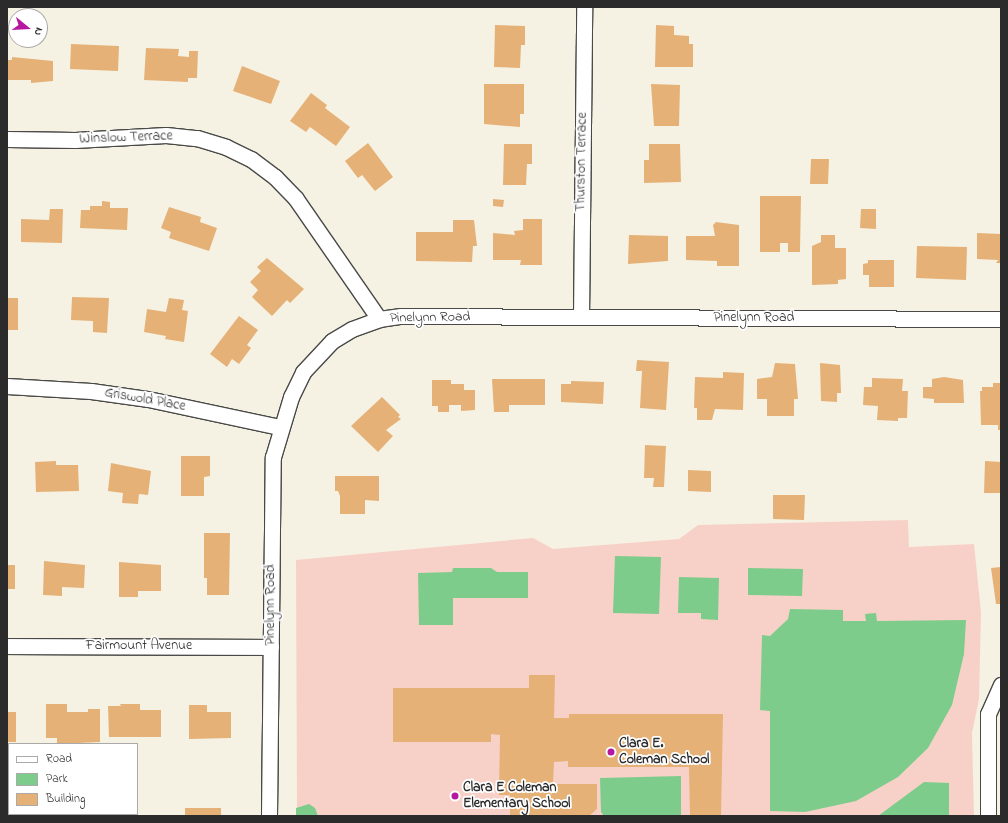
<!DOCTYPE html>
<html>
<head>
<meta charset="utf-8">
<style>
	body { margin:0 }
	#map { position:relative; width:1008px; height:823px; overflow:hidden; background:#f5f2e3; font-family:"Indie Flower",sans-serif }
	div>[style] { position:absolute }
	.built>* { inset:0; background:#f7d1c7 }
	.green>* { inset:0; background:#7ecc8b }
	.building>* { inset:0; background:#e5b177 }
	.roads { filter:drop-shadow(1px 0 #494947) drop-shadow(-1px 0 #494947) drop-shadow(0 1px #494947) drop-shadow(0 -1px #494947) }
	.minor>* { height:15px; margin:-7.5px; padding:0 7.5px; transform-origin:7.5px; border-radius:7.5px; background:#fff }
	.dots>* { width:11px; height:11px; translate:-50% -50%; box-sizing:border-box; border:2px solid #fff; border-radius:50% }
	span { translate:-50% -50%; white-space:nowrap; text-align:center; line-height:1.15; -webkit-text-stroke:3.5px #fff; paint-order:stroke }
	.street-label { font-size:14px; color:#2b2b2b }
	.poi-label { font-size:14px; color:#2b2b2b; font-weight:700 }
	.left { translate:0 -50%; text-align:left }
	.frame { position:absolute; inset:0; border:8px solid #2b2b2b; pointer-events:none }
	.legend { position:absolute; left:8px; top:743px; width:130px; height:72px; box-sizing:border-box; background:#fff; border:1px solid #aaa; margin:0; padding:5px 7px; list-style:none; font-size:12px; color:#2b2b2b }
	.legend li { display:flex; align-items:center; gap:8px; height:20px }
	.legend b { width:20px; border:1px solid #aaa }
	.north { position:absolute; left:8px; top:8px; width:40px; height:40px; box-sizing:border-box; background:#fff; border:1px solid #aaa; border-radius:50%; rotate:108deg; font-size:11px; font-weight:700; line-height:16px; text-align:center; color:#2b2b2b }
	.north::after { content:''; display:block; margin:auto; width:14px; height:18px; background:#b5179e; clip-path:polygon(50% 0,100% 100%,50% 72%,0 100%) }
</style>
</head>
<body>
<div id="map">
	<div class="built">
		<i style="clip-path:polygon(908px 520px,909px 547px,974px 544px,981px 612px,979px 699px,972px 733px,974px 816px,297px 816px,296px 560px,533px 538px,553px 549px,679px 539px,698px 525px)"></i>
	</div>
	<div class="green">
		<i style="clip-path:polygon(615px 556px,661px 557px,659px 614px,613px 613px)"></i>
		<i style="clip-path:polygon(453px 568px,491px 568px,497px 572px,528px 572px,528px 598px,453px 598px,453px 625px,419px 625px,418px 573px,452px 572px)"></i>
		<i style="clip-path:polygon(748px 568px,803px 569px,802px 596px,748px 595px)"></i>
		<i style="clip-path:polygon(679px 577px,719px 578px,718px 620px,701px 619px,701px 613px,678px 613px)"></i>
		<i style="clip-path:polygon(790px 609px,843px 610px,843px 621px,866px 621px,865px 614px,876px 613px,877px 621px,966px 620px,964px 654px,952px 705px,928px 748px,898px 777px,856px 801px,805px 812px,770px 811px,770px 711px,760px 710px,762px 635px,770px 636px,788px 619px)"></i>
		<i style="clip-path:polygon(681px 776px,681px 816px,604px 816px,601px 812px,600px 778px)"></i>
		<i style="clip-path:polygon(924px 782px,949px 783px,949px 816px,878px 816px)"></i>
		<i style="clip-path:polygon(309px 804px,315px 808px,318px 816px,296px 816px,296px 808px)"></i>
	</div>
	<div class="building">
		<i style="clip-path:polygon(495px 25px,525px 26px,525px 45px,521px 45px,520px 68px,494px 67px)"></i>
		<i style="clip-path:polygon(656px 25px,674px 26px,674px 35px,689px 36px,689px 44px,693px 44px,693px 67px,655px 67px)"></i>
		<i style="clip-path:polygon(71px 44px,119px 46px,118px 71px,70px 69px)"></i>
		<i style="clip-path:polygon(146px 48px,179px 49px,178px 56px,189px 57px,189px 51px,198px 51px,197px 78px,188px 78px,188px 82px,144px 80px)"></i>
		<i style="clip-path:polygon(12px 57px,53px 61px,53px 81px,31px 83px,31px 80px,7px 80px,7px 60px,12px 60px)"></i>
		<i style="clip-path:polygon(242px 66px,280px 81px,271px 104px,233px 91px)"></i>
		<i style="clip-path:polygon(484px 84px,524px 84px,524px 114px,520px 114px,520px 127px,484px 124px)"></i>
		<i style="clip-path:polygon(651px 84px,680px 85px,679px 126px,654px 126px)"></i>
		<i style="clip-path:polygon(311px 93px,327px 105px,325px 108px,350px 127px,336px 146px,310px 127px,306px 132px,290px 121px)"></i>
		<i style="clip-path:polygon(368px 143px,393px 177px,375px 191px,362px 175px,358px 178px,345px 161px)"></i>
		<i style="clip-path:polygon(504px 144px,532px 144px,532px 164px,527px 164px,526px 185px,503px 185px)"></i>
		<i style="clip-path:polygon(649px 144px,680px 144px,681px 182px,644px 183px,644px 160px,649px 160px)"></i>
		<i style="clip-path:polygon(811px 159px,829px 159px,828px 184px,810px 184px)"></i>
		<i style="clip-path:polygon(760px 196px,801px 196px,800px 252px,788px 252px,788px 243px,780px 243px,780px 252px,760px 252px)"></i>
		<i style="clip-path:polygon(493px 199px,504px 200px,503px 207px,493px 206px)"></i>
		<i style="clip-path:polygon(102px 201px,110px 202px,110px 208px,128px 208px,127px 230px,80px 228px,81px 210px,90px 210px,90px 206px,102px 206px)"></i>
		<i style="clip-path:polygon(169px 207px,201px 217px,200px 222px,217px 228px,209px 251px,169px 238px,171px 232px,161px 228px)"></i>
		<i style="clip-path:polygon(50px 209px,63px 209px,62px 243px,21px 242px,21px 219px,49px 220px)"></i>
		<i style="clip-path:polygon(861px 209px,876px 209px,876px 229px,860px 228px)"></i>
		<i style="clip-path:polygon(523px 219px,542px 219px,542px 265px,520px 265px,521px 260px,493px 260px,493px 233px,515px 235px,514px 231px,523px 230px)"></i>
		<i style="clip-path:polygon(453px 220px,474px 220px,477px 246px,473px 246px,472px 262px,416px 261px,416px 232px,453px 232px)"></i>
		<i style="clip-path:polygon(716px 222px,739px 225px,739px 266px,717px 266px,717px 261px,686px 260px,686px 236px,715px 236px,713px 225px)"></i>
		<i style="clip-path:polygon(977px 233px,1001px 234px,1001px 263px,996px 263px,998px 260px,977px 259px)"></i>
		<i style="clip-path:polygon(629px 235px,668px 236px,668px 261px,628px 264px)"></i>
		<i style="clip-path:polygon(821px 235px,835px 235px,835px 248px,846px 248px,846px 279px,838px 280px,838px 284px,812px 285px,812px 246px,821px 242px)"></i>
		<i style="clip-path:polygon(917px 246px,967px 247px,966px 280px,916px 278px)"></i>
		<i style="clip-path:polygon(267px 258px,304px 289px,290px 303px,287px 300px,272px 316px,252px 297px,258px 290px,250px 282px,261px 271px,257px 267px)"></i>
		<i style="clip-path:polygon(868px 260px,894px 260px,894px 287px,869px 287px,869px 275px,863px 275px,863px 264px,868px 263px)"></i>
		<i style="clip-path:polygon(72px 297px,109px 298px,107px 333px,93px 332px,93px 321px,71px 320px)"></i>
		<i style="clip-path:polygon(7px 298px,18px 298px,18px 330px,8px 330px)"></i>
		<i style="clip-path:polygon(169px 298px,184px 300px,182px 310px,188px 311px,184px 342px,165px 339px,166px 336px,144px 332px,147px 309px,166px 312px)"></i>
		<i style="clip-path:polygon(239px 316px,258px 330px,247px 345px,251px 348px,239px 364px,232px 359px,227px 367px,210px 354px)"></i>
		<i style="clip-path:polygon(637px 360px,669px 362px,666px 410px,640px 408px,642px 371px,636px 371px)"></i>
		<i style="clip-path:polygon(775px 363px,795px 364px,798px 399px,794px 399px,794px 416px,767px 416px,767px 399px,757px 399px,757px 379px,772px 377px)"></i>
		<i style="clip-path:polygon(820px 363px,840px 365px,841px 393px,837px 393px,837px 402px,821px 401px)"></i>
		<i style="clip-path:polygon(723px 372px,744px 373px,743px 410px,715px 409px,712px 420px,697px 420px,697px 408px,694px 408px,695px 377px,723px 378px)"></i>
		<i style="clip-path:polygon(944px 377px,963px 380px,964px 403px,934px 403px,934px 399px,923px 398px,923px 387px,932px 387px,932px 379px)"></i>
		<i style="clip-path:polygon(872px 378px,903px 379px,902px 391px,908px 391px,907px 418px,898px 418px,898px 421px,877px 420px,878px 406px,863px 405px,864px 387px,872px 387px)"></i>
		<i style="clip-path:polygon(492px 379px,545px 379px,545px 405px,509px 405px,509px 412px,494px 412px)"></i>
		<i style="clip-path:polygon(432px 380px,451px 380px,451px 384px,464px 384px,464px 390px,475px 390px,475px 410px,461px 411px,461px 405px,449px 405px,449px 412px,438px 412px,438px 406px,432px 406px)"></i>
		<i style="clip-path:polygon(571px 381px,604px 382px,603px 404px,561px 402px,561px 384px,571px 384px)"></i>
		<i style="clip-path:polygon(993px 383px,1001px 383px,1001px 430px,998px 430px,998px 425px,981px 425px,980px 391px,982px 391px,982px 387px,993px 387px)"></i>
		<i style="clip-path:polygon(382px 397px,400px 415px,398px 417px,401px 419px,386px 430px,393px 436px,378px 452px,351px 426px)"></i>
		<i style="clip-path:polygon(645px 445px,666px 446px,664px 487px,653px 487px,654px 478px,644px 478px)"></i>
		<i style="clip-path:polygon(181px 456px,210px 456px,210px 476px,204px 477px,204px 496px,181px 496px)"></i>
		<i style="clip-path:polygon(56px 461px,56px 465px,78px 465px,79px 491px,36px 492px,35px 462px)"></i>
		<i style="clip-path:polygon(985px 461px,1001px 462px,1001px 493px,984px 493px)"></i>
		<i style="clip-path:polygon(111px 463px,151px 471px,148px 495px,139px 494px,138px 504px,122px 503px,123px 493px,108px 491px)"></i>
		<i style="clip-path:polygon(688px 470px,711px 471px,711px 492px,688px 491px)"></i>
		<i style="clip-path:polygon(335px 476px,379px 476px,379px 501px,365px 500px,365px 514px,340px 514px,340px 496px,338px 491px,335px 491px)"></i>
		<i style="clip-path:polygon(773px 495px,805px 495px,804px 520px,773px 519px)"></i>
		<i style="clip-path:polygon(204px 533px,230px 533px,229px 595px,207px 595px,207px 578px,204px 578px)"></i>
		<i style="clip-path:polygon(44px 561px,85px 565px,84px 588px,62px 587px,62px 596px,43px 595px)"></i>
		<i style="clip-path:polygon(119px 562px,161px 565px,161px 591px,138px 591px,138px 597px,119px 597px)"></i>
		<i style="clip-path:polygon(7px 565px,15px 565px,15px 589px,7px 589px)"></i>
		<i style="clip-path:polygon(1001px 567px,1001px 604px,996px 604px,991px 568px)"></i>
		<i style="clip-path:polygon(529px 675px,555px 675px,554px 718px,569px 718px,569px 714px,723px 714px,721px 816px,690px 816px,689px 767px,568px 767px,568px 761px,554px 762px,553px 784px,597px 784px,597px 809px,589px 816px,510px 816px,510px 795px,499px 795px,500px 735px,491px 734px,491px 742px,393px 742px,393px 688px,529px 688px)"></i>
		<i style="clip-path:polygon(46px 704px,67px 704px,67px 712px,88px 712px,88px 709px,100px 709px,100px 742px,57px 744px,57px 738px,46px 738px)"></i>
		<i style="clip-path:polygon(120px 704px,140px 704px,140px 710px,161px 710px,161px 737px,109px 737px,108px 706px,121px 706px)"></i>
		<i style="clip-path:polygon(189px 705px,207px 705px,207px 712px,231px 712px,231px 738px,189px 739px)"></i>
		<i style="clip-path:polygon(7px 712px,16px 712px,16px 742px,7px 742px)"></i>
		<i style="clip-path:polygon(185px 808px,221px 808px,221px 816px,185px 816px)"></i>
		<i style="clip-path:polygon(116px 814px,138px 814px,138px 816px,116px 816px)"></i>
	</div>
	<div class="roads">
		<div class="minor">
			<i style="left:7px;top:139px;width:68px;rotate:0.8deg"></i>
			<i style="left:75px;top:140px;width:91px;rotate:-3.1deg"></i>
			<i style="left:166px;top:135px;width:31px;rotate:6deg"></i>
			<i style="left:197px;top:138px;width:30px;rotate:17deg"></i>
			<i style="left:226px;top:147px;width:28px;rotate:26deg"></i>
			<i style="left:251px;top:159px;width:30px;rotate:37deg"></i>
			<i style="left:275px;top:177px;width:30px;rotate:46deg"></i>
			<i style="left:296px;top:199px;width:146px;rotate:55.3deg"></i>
			<i style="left:581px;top:317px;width:310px;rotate:-89.4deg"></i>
			<i style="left:7px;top:386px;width:84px;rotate:3.4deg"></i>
			<i style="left:91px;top:391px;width:58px;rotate:8deg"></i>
			<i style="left:148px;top:399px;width:135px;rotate:12deg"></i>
			<i style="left:7px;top:646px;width:264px;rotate:0.2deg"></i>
			<i style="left:269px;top:816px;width:359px;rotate:-89.4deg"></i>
			<i style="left:273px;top:457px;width:63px;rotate:-73.3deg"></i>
			<i style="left:291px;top:397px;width:28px;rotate:-64deg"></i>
			<i style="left:303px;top:372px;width:42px;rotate:-46.9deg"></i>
			<i style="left:332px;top:341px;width:23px;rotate:-31deg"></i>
			<i style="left:352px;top:329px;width:29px;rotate:-20deg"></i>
			<i style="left:379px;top:319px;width:22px;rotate:-8deg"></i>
			<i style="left:401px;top:316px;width:600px;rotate:0.29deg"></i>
			<i style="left:988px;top:816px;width:102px;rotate:-90deg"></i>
			<i style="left:988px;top:714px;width:32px;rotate:-66deg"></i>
		</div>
	</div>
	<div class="dots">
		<i style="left:611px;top:752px;background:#b5179e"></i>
		<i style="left:455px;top:796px;background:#b5179e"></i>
	</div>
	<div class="street-label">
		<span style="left:126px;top:138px;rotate:-2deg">Winslow Terrace</span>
		<span style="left:582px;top:162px;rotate:-89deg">Thurston Terrace</span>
		<span style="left:430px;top:318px;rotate:-1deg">Pinelynn Road</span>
		<span style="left:754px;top:318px">Pinelynn Road</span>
		<span style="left:145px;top:400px;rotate:10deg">Griswold Place</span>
		<span style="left:271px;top:605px;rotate:-90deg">Pinelynn Road</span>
		<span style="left:139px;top:646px">Fairmount Avenue</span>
	</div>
	<div class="poi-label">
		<span class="left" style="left:619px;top:752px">Clara E.<br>Coleman School</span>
		<span class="left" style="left:463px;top:796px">Clara E Coleman<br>Elementary School</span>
	</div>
	<div class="frame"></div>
	<ul class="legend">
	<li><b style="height:5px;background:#fff"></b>Road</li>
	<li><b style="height:11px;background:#7ecc8b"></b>Park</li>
	<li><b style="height:11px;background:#e5b177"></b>Building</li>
	</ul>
	<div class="north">N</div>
</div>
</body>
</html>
